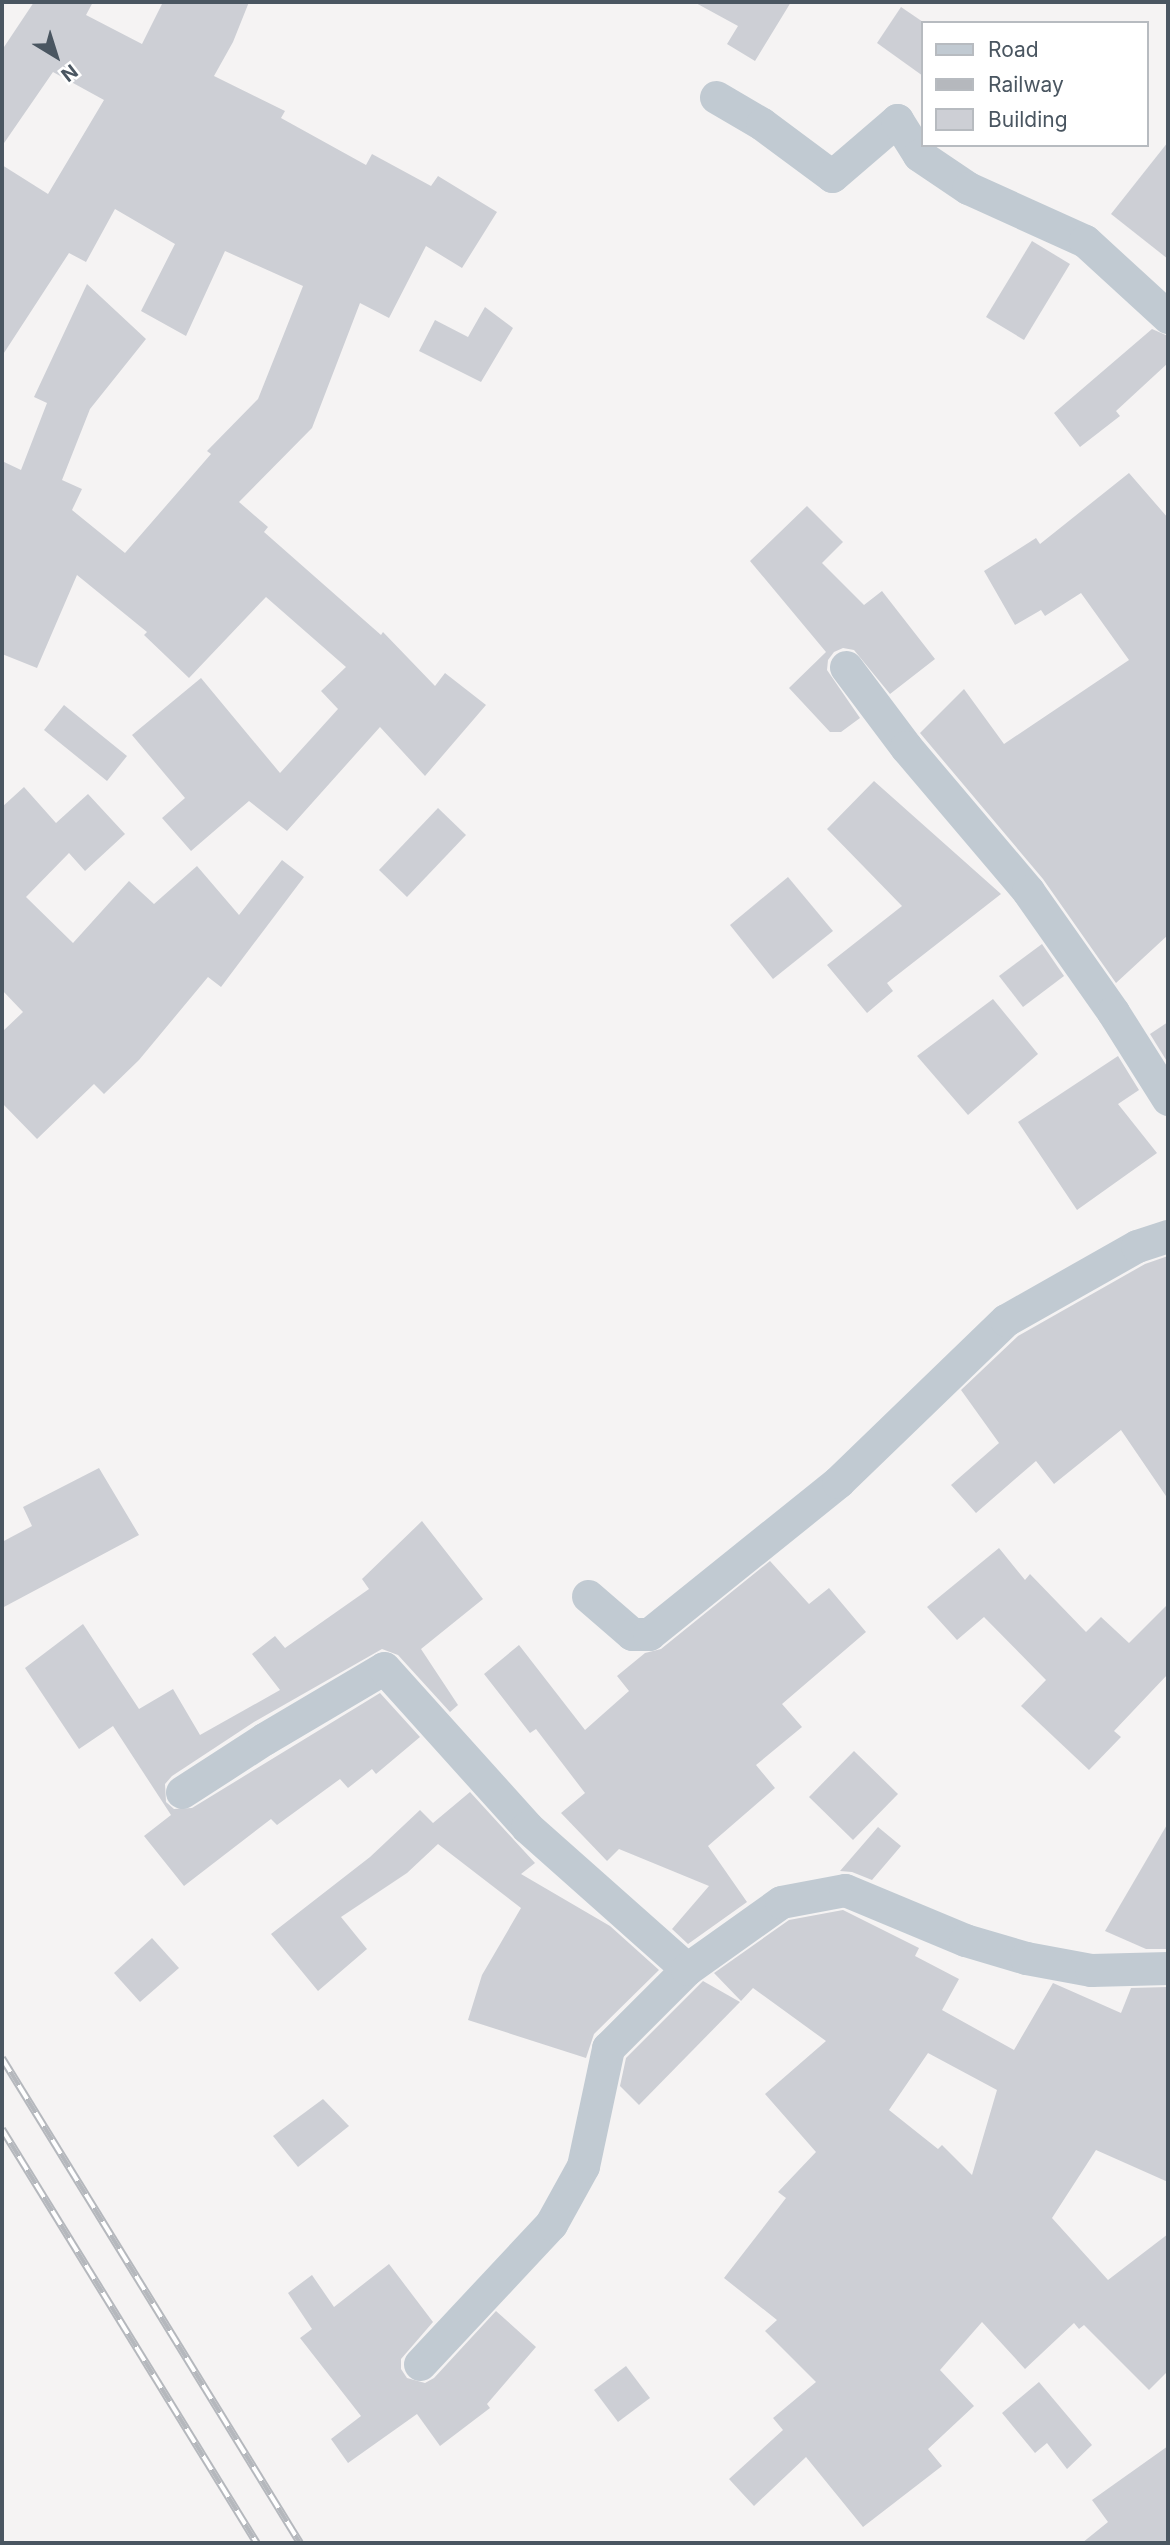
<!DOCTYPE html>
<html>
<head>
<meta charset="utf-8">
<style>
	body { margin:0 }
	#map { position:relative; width:1170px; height:2545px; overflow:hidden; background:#f5f3f3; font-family:Inter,sans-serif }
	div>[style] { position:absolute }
	.building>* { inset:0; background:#cdcfd5 }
	.street>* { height:33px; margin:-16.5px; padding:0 16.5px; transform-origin:16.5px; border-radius:16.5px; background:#c1cad2 }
	.rail>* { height:8px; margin-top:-4px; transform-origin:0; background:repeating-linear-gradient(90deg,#fff 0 16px,#b5b8bd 0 32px); box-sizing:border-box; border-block:2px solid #b5b8bd }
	span { translate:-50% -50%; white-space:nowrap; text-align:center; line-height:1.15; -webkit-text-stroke:6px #fff; paint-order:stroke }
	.frame { position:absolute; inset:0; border:4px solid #4a5661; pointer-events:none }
	.legend { position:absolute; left:921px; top:21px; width:228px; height:126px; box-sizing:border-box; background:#fff; border:2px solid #b7bbc0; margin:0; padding:9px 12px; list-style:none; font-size:21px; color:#4a5661 }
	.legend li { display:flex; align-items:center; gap:14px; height:35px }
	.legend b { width:35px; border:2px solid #b7bbc0 }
	.north { position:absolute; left:21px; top:21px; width:70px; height:70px; -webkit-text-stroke:5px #fff; paint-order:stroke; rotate:142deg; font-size:19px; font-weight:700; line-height:28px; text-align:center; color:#4a5661 }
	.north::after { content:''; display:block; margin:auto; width:24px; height:32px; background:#4a5661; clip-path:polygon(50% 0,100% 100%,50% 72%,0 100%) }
</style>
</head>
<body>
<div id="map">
	<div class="building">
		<i style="clip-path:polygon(34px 2px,93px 2px,86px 15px,142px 44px,163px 2px,249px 2px,233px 42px,214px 76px,285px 111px,281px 118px,366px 165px,372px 154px,431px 186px,438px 176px,497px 212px,462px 268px,426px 246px,389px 318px,360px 303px,312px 428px,239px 502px,268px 527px,264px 532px,381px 635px,383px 632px,435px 686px,445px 673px,486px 705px,425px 776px,380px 727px,287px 831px,249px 801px,191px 851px,162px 818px,185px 798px,132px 735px,201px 678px,280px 773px,338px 709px,321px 691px,346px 667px,266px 597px,189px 678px,144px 635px,147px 632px,77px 575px,37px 668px,2px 654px,2px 461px,21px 470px,47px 403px,34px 397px,87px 284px,146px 339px,90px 409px,62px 480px,82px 489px,72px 510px,125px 553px,211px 454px,207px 451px,258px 399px,303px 286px,225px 251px,186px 336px,141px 311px,175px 244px,115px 209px,86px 262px,69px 253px,2px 356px,2px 165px,48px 194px,104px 100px,53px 72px,2px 146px,2px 50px)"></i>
		<i style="clip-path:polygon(694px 2px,791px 2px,755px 61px,727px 44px,738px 26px)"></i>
		<i style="clip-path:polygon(901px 7px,923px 22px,923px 76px,877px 43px)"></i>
		<i style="clip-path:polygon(1168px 142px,1168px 259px,1111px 214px)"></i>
		<i style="clip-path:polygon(1032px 241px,1070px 264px,1024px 340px,986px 317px)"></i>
		<i style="clip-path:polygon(485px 307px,513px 328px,481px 382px,419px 351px,435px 320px,468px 337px)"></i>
		<i style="clip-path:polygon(1152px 329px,1168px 336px,1168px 363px,1116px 411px,1120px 416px,1080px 447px,1054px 413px)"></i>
		<i style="clip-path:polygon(1129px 473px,1168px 518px,1168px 935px,1116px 983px,1043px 879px,920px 733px,964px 689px,1004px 744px,1129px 660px,1081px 593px,1045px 616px,1041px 610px,1015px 625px,984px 571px,1036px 538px,1040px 544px)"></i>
		<i style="clip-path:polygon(807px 506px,843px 542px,822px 563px,864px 605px,882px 591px,935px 659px,890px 694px,854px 650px,843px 648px,834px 652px,828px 660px,827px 670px,860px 718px,841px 732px,830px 732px,789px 688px,826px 652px,750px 561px)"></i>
		<i style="clip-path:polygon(64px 705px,127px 756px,107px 781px,44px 730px)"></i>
		<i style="clip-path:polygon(874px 781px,1001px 894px,887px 983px,893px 991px,867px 1013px,827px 965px,902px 906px,827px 829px)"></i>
		<i style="clip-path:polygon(24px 787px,56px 823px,88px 794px,125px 834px,85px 871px,69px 853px,26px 897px,73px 943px,129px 881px,154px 904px,197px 866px,239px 915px,282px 860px,304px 877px,221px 987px,208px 977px,139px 1060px,104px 1094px,94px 1084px,37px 1139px,2px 1103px,2px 1032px,23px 1012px,2px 990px,2px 807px)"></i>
		<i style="clip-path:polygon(438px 808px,466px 835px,407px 897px,379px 870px)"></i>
		<i style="clip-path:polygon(788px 877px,833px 931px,773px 979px,730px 925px)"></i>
		<i style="clip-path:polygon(1042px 944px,1064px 976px,1023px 1007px,999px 976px)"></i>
		<i style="clip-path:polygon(993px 999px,1038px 1054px,968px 1115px,917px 1056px)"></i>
		<i style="clip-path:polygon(1168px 1022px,1168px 1063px,1150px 1034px)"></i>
		<i style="clip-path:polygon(1118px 1056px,1139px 1090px,1118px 1104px,1157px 1153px,1077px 1210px,1018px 1122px)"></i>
		<i style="clip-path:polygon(1168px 1256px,1168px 1499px,1121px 1430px,1054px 1484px,1036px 1461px,976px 1513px,951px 1485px,999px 1443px,961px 1390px,1018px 1336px,1145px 1264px)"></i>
		<i style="clip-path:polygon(99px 1468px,139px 1535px,2px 1608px,2px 1542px,32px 1526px,23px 1507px)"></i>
		<i style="clip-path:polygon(422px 1521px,483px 1599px,421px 1649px,458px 1705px,450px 1712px,398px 1655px,382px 1649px,254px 1722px,172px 1776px,165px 1784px,166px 1802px,174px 1809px,192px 1808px,380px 1693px,420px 1737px,376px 1774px,372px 1769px,348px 1788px,340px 1779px,277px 1825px,271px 1819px,184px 1886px,144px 1836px,171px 1815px,113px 1726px,79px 1749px,25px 1668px,83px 1624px,139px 1709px,173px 1689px,200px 1735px,280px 1690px,252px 1654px,275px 1636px,285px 1648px,369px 1589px,362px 1579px)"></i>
		<i style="clip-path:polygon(999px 1548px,1025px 1580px,1030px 1574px,1086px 1632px,1101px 1617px,1129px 1643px,1168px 1604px,1168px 1674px,1114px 1731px,1121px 1737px,1089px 1770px,1021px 1706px,1046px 1680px,984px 1617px,957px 1640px,927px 1607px)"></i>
		<i style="clip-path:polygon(770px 1561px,809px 1604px,829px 1588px,866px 1632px,782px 1704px,802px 1727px,756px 1765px,775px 1788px,708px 1846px,747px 1902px,688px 1944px,672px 1929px,709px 1886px,619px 1849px,607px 1861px,561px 1813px,585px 1793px,536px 1729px,530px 1733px,484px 1674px,519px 1645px,585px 1730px,629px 1691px,617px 1676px,645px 1653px,661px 1649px)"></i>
		<i style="clip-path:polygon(854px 1751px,898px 1794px,853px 1840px,809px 1797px)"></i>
		<i style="clip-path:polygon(470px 1792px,535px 1863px,521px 1874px,610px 1926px,659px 1970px,594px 2034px,586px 2058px,468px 2020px,482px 1975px,521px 1908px,438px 1844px,407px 1873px,341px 1917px,367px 1949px,318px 1991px,271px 1934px,370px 1857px,420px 1810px,433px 1823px)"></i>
		<i style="clip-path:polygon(1168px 1823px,1168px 1949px,1146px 1949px,1105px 1931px)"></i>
		<i style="clip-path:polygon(878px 1827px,901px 1846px,872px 1880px,852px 1872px,840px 1871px)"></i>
		<i style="clip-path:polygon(evenodd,843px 1910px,919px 1948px,915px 1956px,959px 1979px,942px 2010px,1014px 2050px,1053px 1983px,1121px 2013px,1131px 1988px,1168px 1987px,1168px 2182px,1096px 2150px,1052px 2218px,1108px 2280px,1168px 2234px,1168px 2371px,1149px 2390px,1084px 2325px,1079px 2329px,1074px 2323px,1025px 2369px,982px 2322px,940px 2370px,974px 2406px,928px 2449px,942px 2466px,863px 2527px,806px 2457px,754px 2506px,729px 2479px,783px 2430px,773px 2418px,816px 2382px,765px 2331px,777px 2320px,724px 2278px,786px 2198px,778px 2192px,816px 2152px,765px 2094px,826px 2041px,753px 1988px,741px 2001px,714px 1973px,789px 1920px,843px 1910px,928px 2053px,997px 2090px,972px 2175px,942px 2145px,938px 2149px,889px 2110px,928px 2053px)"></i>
		<i style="clip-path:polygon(152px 1938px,179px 1968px,140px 2002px,114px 1973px)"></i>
		<i style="clip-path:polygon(703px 1981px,740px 2002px,639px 2105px,620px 2086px,626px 2058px)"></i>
		<i style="clip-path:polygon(323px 2099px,349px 2126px,298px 2167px,273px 2136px)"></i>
		<i style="clip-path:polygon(389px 2264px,433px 2322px,401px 2359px,401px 2369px,407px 2378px,425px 2383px,434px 2378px,496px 2311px,536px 2347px,487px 2404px,490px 2408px,440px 2446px,417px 2414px,348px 2463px,331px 2439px,361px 2416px,300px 2338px,312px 2329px,288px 2293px,312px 2275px,334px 2307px)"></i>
		<i style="clip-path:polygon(626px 2366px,650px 2398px,618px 2422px,594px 2390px)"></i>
		<i style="clip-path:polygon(1039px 2382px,1092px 2445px,1067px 2469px,1047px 2443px,1035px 2453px,1002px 2413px)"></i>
		<i style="clip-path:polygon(1168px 2446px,1168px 2543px,1082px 2543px,1108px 2522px,1092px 2500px)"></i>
	</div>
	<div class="street">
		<i style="left:716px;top:97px;width:53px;rotate:30.4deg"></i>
		<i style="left:762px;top:124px;width:87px;rotate:36.6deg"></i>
		<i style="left:832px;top:176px;width:86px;rotate:-40.7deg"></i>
		<i style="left:897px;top:120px;width:41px;rotate:57.8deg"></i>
		<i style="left:919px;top:155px;width:59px;rotate:34deg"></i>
		<i style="left:968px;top:188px;width:128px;rotate:24.4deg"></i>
		<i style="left:1085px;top:241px;width:113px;rotate:42.5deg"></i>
		<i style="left:846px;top:667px;width:100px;rotate:53.1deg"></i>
		<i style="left:906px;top:747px;width:189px;rotate:49.7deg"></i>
		<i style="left:1028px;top:891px;width:148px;rotate:54.9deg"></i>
		<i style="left:1113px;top:1012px;width:103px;rotate:57.7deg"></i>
		<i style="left:588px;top:1596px;width:58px;rotate:40.8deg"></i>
		<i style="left:632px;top:1634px;width:17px"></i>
		<i style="left:649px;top:1634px;width:243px;rotate:-38.8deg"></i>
		<i style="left:838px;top:1482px;width:233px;rotate:-44deg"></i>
		<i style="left:1006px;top:1320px;width:150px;rotate:-29.5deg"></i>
		<i style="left:1137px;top:1246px;width:33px;rotate:-18deg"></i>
		<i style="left:182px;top:1792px;width:98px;rotate:-32.9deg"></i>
		<i style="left:264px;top:1739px;width:139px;rotate:-30.6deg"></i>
		<i style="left:384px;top:1668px;width:214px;rotate:48deg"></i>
		<i style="left:527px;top:1827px;width:214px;rotate:41.6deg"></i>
		<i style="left:420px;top:2364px;width:192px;rotate:-46.9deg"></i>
		<i style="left:551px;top:2224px;width:66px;rotate:-61.1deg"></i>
		<i style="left:583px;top:2166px;width:121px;rotate:-78deg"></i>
		<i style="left:608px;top:2048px;width:112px;rotate:-45deg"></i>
		<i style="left:687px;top:1969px;width:115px;rotate:-35.5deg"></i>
		<i style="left:781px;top:1902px;width:65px;rotate:-10.6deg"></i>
		<i style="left:845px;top:1890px;width:130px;rotate:22.6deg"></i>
		<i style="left:965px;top:1940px;width:64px;rotate:16.4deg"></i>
		<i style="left:1026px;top:1958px;width:66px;rotate:10.5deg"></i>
		<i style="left:1091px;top:1970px;width:77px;rotate:-1.5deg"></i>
	</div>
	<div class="rail">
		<i style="left:2px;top:2058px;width:569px;rotate:58.43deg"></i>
		<i style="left:2px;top:2129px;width:486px;rotate:58.4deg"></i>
	</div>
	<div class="frame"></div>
	<ul class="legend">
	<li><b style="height:9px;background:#c1cad2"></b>Road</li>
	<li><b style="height:9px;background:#b5b8bd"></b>Railway</li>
	<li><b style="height:19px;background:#cdcfd5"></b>Building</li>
	</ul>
	<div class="north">N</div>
</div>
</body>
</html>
